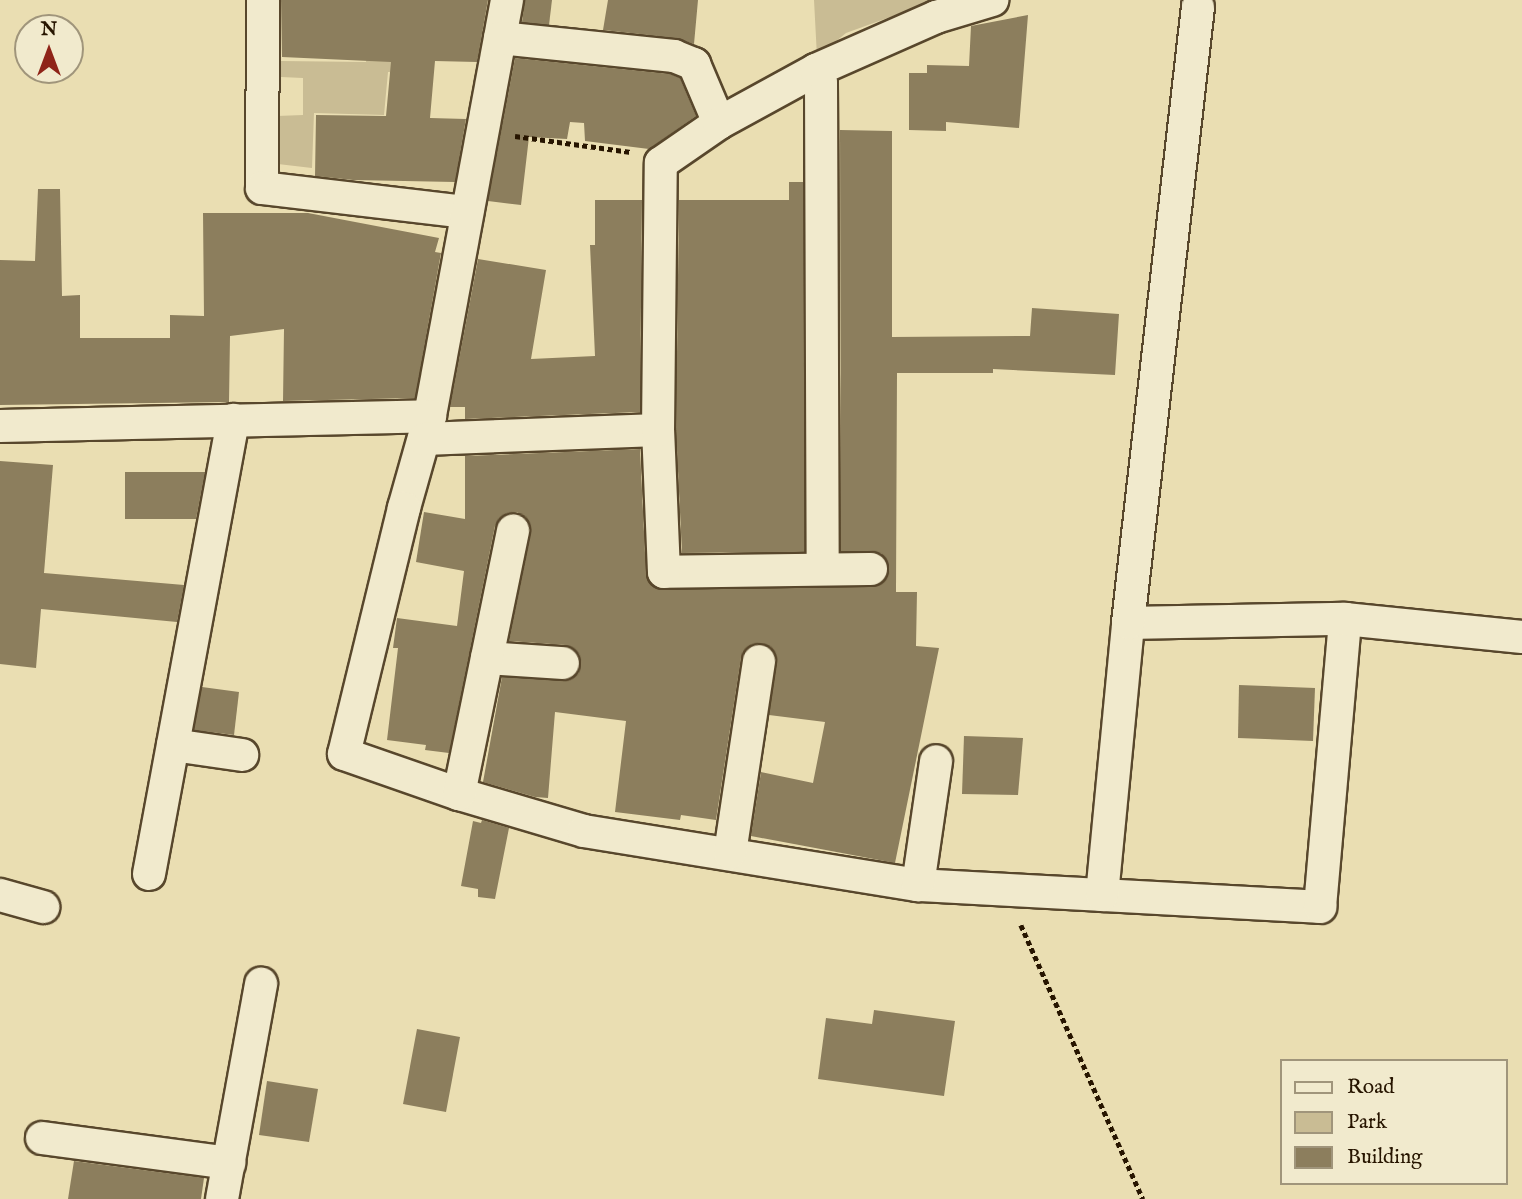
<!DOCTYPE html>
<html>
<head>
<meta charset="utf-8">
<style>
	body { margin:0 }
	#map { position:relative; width:1522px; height:1199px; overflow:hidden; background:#eadeb2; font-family:"IM FELL English",serif }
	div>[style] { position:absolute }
	.green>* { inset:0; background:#c9bc94 }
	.building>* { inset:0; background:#8c7e5d }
	.path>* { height:4.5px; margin-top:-2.25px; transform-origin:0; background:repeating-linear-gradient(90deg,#271500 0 5px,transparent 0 8.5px) }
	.roads { filter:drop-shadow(2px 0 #58472c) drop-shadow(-2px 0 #58472c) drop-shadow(0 2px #58472c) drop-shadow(0 -2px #58472c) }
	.minor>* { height:32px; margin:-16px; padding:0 16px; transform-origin:16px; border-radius:16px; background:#f1eacd }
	span { translate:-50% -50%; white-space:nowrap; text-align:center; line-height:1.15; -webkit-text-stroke:7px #f1eacd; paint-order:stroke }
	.legend { position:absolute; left:1280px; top:1059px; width:228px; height:126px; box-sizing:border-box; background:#f1eacd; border:2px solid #a0957b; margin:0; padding:9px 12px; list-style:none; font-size:21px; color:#271500 }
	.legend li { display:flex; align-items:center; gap:14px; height:35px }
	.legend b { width:35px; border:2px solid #a0957b }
	.north { position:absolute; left:14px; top:14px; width:70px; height:70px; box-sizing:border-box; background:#f1eacd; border:2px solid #a0957b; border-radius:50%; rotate:0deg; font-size:19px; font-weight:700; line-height:28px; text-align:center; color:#271500 }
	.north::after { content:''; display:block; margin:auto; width:24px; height:32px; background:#8f2418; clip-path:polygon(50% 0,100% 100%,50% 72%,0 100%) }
</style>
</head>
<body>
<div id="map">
	<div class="green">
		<i style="clip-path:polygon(814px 0,937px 0,846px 33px,817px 57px)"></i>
		<i style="clip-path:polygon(370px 25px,423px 73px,388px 72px,384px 115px,314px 113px,312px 168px,278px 164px,277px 116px,303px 115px,303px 78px,281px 77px,281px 61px,366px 62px)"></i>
	</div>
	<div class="building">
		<i style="clip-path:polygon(281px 0,488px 0,477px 62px,435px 61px,430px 118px,466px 119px,455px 182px,353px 180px,315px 176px,316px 115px,386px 116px,391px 62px,282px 57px)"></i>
		<i style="clip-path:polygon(525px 0,552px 0,549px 25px,522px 22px)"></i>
		<i style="clip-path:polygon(608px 0,698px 0,694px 44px,676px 38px,603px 30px)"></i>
		<i style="clip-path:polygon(1028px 15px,1019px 128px,946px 122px,946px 131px,909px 130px,909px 73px,927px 73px,927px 65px,969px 66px,971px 26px)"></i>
		<i style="clip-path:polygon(515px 58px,670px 74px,680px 78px,696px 116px,649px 149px,585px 141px,584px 123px,570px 122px,567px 139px,529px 137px,521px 205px,488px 201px)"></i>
		<i style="clip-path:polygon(840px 130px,892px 131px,892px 337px,1030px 336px,1032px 308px,1119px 314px,1115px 375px,993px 369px,993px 373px,897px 373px,896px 592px,917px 592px,916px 646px,939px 648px,895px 863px,751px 836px,761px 772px,813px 783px,825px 722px,769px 715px,777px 663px,771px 647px,762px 643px,752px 644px,741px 658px,716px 820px,681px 815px,680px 820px,615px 812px,626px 721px,555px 712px,548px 798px,535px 797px,483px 782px,502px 677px,562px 681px,578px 674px,581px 665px,579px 654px,565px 645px,509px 641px,531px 533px,526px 517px,517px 512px,507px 513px,495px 526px,449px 753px,425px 750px,426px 745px,387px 740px,398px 648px,393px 648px,397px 618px,457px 626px,464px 571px,416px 562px,424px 512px,465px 519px,465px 456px,640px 449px,646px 573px,649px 582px,656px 588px,871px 587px,887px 578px,889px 568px,881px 553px,841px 551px)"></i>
		<i style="clip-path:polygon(789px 182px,803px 182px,805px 552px,682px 553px,676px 430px,679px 200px,789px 200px)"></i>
		<i style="clip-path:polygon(38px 189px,60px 189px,62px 296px,80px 295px,80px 338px,170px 338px,170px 315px,204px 316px,203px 213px,308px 213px,439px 238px,435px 252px,441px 253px,415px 398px,283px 401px,284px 329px,230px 336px,229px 402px,0 405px,0 260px,35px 261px)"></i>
		<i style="clip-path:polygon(595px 200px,642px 200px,640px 412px,465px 419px,465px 407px,450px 407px,478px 259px,546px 270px,531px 359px,595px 356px,590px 245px,595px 245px)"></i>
		<i style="clip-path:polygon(0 461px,53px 465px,44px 573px,184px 585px,177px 622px,41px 609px,36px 668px,0 664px)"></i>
		<i style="clip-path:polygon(125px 472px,205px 472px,196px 519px,125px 519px)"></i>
		<i style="clip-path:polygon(1239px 685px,1315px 688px,1313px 741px,1238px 738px)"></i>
		<i style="clip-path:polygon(202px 687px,239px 692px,234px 735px,194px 730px)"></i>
		<i style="clip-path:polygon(964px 736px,1023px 738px,1018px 795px,962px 794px)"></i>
		<i style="clip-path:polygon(482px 820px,509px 828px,495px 899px,478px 897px,478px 889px,461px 886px,473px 821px,481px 823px)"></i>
		<i style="clip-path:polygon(874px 1010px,955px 1021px,944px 1096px,818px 1079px,826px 1018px,872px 1024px)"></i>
		<i style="clip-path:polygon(417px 1029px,460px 1037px,446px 1112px,403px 1104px)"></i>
		<i style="clip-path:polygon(267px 1081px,318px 1089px,309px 1142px,259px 1135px)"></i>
		<i style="clip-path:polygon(74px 1161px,204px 1178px,201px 1199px,68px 1199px)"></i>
	</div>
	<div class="path">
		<i style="left:515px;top:136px;width:117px;rotate:7.9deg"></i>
		<i style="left:1021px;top:925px;width:300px;rotate:66deg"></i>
	</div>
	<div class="roads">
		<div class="minor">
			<i style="left:263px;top:0;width:188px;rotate:90.3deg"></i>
			<i style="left:262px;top:188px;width:205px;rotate:6.7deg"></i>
			<i style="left:507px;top:0;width:423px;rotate:100.5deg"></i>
			<i style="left:430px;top:416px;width:96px;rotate:105.8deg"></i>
			<i style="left:404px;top:508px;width:253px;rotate:103.7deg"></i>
			<i style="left:344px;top:754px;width:122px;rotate:19.2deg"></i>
			<i style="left:459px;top:794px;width:130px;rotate:16.5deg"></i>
			<i style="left:584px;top:831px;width:338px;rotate:9.2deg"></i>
			<i style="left:918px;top:885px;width:403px;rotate:3.1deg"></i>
			<i style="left:1320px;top:907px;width:289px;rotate:-85deg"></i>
			<i style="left:500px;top:38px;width:175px;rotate:5.9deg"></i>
			<i style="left:674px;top:56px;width:22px;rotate:22deg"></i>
			<i style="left:694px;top:64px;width:64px;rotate:67deg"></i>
			<i style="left:816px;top:70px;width:14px;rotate:69deg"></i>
			<i style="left:821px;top:83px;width:486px;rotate:89.8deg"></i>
			<i style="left:0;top:426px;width:430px;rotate:-1.3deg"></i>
			<i style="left:424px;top:439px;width:234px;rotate:-2.2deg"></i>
			<i style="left:871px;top:569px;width:207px;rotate:179.2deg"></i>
			<i style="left:664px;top:572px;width:142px;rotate:-92.4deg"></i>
			<i style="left:658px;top:430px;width:267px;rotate:-89.4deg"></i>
			<i style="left:661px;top:163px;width:70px;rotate:-34.6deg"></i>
			<i style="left:719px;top:123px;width:111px;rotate:-28.7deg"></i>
			<i style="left:816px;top:70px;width:131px;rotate:-23.8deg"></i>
			<i style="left:936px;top:17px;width:59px;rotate:-16.9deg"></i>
			<i style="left:1128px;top:623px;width:217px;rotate:-1.1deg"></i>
			<i style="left:1345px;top:619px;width:178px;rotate:5.8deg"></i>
			<i style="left:487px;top:658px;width:76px;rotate:3.8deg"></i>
			<i style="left:173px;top:745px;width:70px;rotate:8.2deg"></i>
			<i style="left:459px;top:794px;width:269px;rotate:-78.4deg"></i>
			<i style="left:730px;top:853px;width:194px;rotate:-81.4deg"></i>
			<i style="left:149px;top:874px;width:462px;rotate:-79.5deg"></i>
			<i style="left:918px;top:885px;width:125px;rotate:-81.7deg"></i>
			<i style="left:0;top:895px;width:45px;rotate:15.6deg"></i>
			<i style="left:1102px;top:895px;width:273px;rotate:-84.5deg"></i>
			<i style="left:1128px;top:623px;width:620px;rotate:-83.52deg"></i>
			<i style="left:42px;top:1138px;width:189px;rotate:7.6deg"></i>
			<i style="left:222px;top:1199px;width:219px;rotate:-79.7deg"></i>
		</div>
	</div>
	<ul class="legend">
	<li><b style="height:9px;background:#f1eacd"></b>Road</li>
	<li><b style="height:19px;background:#c9bc94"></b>Park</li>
	<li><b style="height:19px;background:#8c7e5d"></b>Building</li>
	</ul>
	<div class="north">N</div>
</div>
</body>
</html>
